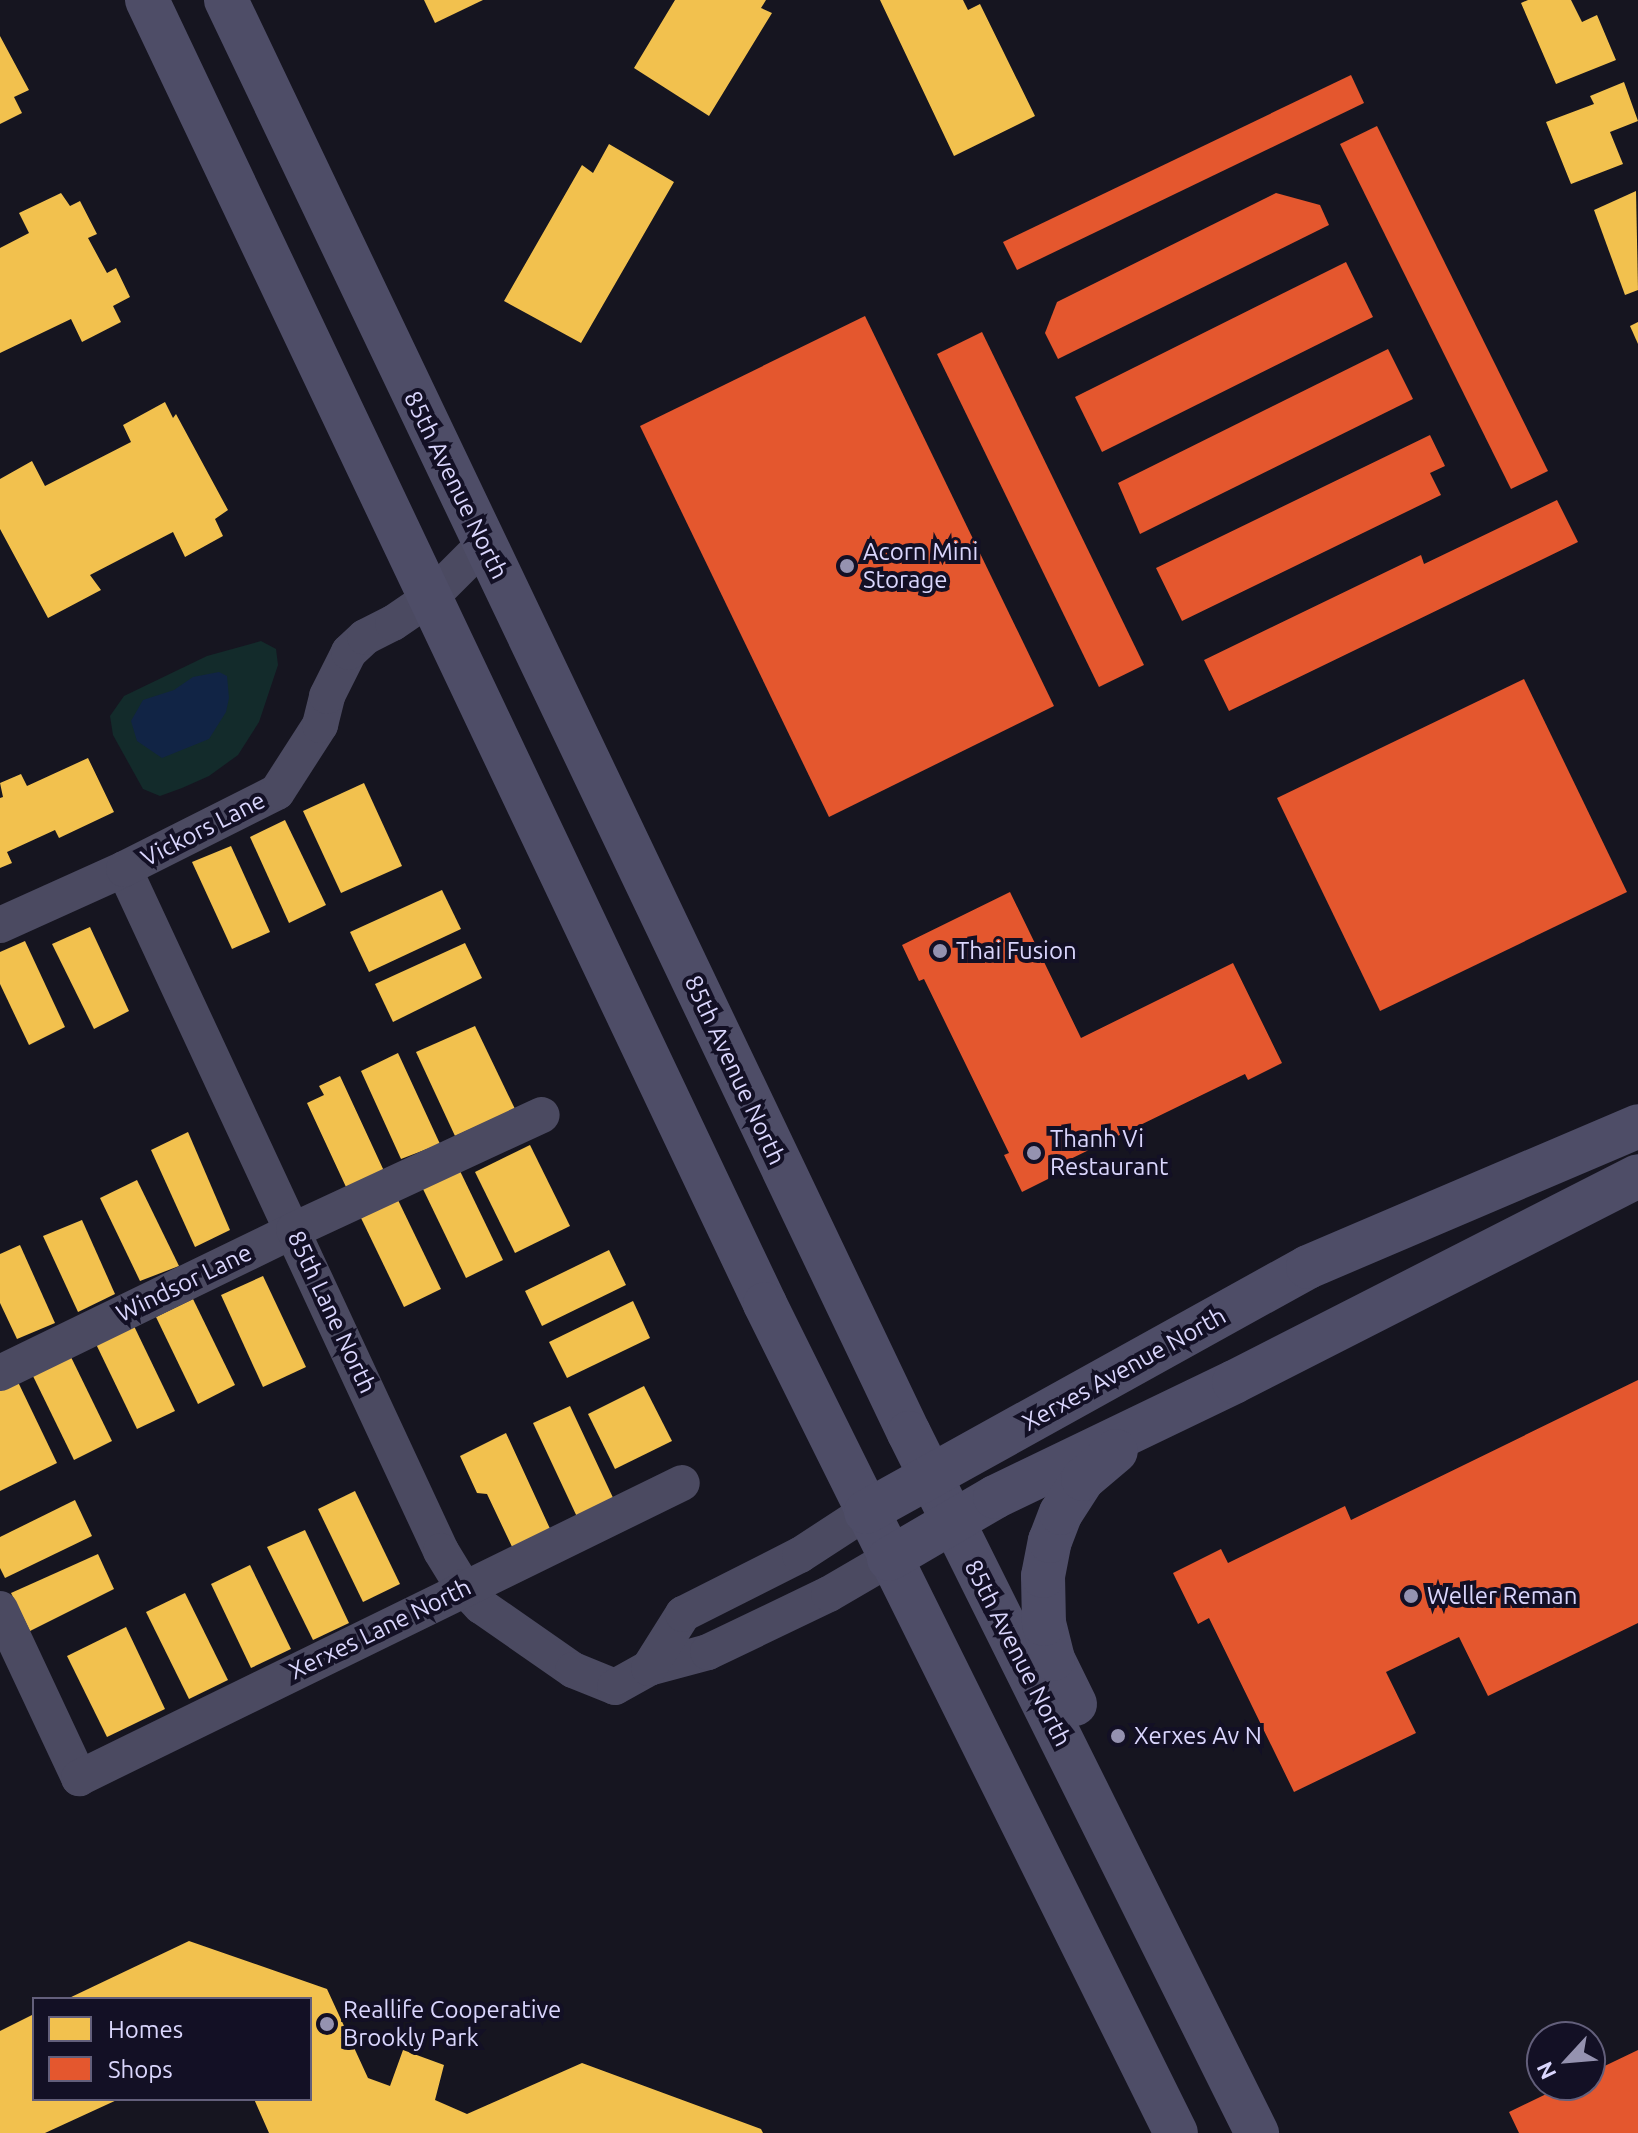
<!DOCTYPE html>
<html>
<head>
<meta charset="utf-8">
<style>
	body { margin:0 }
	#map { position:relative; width:1638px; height:2133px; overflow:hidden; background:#161520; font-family:Ubuntu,sans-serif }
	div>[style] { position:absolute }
	.green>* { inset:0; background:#132b2b }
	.water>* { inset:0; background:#112445 }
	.homes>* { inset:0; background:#f2c14e }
	.shops>* { inset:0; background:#e4572e }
	.street>* { height:36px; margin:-18px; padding:0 18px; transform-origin:18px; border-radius:18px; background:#4b4a61 }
	.secondary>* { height:44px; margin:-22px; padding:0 22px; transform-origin:22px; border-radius:22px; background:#4e4d67 }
	.dots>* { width:22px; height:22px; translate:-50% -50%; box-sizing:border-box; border:4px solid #131025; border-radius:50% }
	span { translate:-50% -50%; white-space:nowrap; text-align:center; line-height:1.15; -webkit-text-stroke:8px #131025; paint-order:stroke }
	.street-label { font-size:24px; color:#dad6fd }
	.poi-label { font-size:24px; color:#dad6fd }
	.left { translate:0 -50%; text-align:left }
	.legend { position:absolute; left:32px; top:1997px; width:280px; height:104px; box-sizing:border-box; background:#131025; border:2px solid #635f7b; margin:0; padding:10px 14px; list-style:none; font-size:24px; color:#dad6fd }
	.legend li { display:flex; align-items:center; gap:16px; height:40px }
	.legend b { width:40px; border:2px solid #635f7b }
	.north { position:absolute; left:1526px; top:2021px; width:80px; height:80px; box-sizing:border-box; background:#131025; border:2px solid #635f7b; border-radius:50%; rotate:244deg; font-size:22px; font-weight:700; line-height:32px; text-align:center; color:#dad6fd }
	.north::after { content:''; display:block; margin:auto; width:28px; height:36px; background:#9592b0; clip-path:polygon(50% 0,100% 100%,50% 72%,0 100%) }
</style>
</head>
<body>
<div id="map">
	<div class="green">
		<i style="clip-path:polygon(261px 641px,276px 649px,278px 665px,259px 722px,238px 755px,209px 776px,182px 788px,160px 796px,143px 789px,113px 735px,110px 716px,124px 696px,207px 656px)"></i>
	</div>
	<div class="water">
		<i style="clip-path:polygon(219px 672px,227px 676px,229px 698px,226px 712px,209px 739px,162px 758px,137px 741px,131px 721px,143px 700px,174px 690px,193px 677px)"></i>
	</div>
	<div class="homes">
		<i style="clip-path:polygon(424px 0,483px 0,435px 23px)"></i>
		<i style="clip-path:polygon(675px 0,766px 0,761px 8px,772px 13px,709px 116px,634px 68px)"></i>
		<i style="clip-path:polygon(880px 0,963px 0,968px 10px,980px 4px,1035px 116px,954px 156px)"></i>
		<i style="clip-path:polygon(1528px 0,1571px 0,1582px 22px,1597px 15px,1616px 60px,1556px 84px,1521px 3px)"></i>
		<i style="clip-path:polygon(0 36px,29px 90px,14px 97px,22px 113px,0 124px)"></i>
		<i style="clip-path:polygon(1624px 82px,1638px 121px,1610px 132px,1623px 164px,1571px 184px,1546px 122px,1594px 104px,1590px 96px)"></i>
		<i style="clip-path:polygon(609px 144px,674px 182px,581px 343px,504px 301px,582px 165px,593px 173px)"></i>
		<i style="clip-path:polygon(1636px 191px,1638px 290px,1625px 295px,1594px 210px)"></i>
		<i style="clip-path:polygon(61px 193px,70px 206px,80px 201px,97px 234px,88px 238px,107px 273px,116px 268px,130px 297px,113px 306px,121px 322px,82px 342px,71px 319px,0 353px,0 248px,29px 233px,19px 213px)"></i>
		<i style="clip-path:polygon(1638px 322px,1638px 344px,1630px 326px)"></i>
		<i style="clip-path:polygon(165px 402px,173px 418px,176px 414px,228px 510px,215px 519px,223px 536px,185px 557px,173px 532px,90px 575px,101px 590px,48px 618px,0 529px,0 479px,32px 461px,45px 486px,131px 442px,123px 425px)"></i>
		<i style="clip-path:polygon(88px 758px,114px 812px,59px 838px,55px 830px,7px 852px,12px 863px,0 868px,0 798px,3px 797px,0 783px,21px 774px,27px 786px)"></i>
		<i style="clip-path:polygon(364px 783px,402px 866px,341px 893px,303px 811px)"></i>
		<i style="clip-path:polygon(285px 820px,326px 905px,289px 923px,250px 837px)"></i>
		<i style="clip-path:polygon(231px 846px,270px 932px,232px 949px,192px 862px)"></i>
		<i style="clip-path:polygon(442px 890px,461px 929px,369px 972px,350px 932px)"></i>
		<i style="clip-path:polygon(90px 927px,129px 1011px,94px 1029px,52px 944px)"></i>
		<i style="clip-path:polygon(25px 941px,65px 1027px,29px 1045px,0 984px,0 952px)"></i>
		<i style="clip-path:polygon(465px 943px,482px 978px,393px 1022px,375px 984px)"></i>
		<i style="clip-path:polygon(475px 1026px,515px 1109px,455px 1136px,416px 1052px)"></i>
		<i style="clip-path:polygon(398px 1053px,440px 1144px,401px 1159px,361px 1071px)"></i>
		<i style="clip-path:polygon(340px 1076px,384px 1171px,346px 1187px,307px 1103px,324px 1095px,319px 1086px)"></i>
		<i style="clip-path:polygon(188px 1132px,230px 1230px,195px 1247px,151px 1150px)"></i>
		<i style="clip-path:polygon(530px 1145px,570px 1226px,515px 1253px,475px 1172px)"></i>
		<i style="clip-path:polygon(460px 1171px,503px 1260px,466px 1278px,423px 1189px)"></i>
		<i style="clip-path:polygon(137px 1180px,179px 1266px,140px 1281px,100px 1198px)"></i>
		<i style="clip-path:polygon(398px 1200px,441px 1289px,404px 1307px,361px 1218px)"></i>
		<i style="clip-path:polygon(82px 1220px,115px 1294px,78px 1312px,43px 1236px)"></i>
		<i style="clip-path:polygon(20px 1245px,55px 1323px,17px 1339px,0 1303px,0 1254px)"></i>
		<i style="clip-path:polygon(609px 1250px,626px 1285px,542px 1326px,525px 1291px)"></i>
		<i style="clip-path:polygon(263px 1276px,306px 1367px,263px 1387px,221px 1295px)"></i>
		<i style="clip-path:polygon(193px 1299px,235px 1385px,198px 1404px,156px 1317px)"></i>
		<i style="clip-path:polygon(633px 1301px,650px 1338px,567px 1378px,549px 1342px)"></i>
		<i style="clip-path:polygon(133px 1324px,175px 1411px,137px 1429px,95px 1342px)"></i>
		<i style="clip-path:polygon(70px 1355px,112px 1441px,74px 1460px,32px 1374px)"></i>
		<i style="clip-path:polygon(18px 1382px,57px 1463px,0 1491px,0 1390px)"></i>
		<i style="clip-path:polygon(644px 1386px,672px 1441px,615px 1469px,588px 1414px)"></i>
		<i style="clip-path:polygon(570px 1406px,615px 1502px,578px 1519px,533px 1423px)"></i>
		<i style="clip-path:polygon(506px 1433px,552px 1533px,514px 1551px,487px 1494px,477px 1493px,460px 1456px)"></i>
		<i style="clip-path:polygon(355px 1491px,400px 1584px,363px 1602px,318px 1509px)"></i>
		<i style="clip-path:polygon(75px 1500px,92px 1536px,5px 1578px,0 1568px,0 1537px)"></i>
		<i style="clip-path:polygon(305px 1530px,349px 1623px,313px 1640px,267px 1547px)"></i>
		<i style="clip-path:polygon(98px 1554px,114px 1589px,30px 1631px,11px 1593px)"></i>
		<i style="clip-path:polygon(250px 1565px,291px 1649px,251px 1668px,211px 1584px)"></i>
		<i style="clip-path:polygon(185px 1593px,228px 1680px,189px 1699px,146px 1612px)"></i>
		<i style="clip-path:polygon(126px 1627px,165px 1709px,107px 1737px,67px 1656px)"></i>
		<i style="clip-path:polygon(189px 1941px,327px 1989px,368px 2078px,390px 2086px,403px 2050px,444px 2065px,435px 2100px,467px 2114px,582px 2063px,761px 2129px,763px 2133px,269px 2133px,254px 2099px,310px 2099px,310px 1999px,67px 1999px)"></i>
		<i style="clip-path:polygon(34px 2014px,34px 2099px,119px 2099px,45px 2133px,0 2133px,0 2031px)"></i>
	</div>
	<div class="shops">
		<i style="clip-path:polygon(1351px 75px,1364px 103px,1017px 270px,1003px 242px)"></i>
		<i style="clip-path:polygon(1377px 126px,1548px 471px,1511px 489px,1340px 144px)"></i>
		<i style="clip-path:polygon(1276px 193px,1320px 205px,1329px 225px,1058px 359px,1045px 333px,1057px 302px)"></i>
		<i style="clip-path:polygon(1346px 262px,1373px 317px,1102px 452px,1075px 397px)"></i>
		<i style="clip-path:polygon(865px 316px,1054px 706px,829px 817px,640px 426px)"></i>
		<i style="clip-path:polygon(982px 332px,1144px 665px,1099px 687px,937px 354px)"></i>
		<i style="clip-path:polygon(1388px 349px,1413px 399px,1140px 534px,1118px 483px)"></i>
		<i style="clip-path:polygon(1430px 435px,1445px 466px,1430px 473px,1441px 495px,1182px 621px,1156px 568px)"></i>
		<i style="clip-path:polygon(1557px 500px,1578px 542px,1229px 711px,1204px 660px,1421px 555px,1424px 564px)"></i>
		<i style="clip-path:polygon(1524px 679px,1627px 892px,1380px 1011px,1277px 798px)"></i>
		<i style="clip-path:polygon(1010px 892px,1081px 1038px,1233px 963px,1282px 1063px,1248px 1080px,1245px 1074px,1054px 1167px,1058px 1174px,1022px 1192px,1004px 1155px,1009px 1153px,924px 979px,919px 981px,902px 945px)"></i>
		<i style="clip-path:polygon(1638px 1380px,1638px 1623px,1488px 1696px,1459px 1637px,1386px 1672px,1416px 1733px,1294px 1792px,1209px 1618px,1198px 1624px,1173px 1573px,1221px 1549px,1228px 1563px,1345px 1506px,1351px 1520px)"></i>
		<i style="clip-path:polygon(1638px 2050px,1638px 2133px,1519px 2133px,1509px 2112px,1565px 2085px,1590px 2085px,1590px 2073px)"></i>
	</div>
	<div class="street">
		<i style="left:124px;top:869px;width:752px;rotate:65.07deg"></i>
		<i style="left:441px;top:1551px;width:42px;rotate:58.6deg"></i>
		<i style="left:463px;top:1587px;width:26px;rotate:47deg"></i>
		<i style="left:481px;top:1606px;width:112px;rotate:34.8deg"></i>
		<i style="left:573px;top:1670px;width:45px;rotate:22deg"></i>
		<i style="left:615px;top:1687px;width:39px;rotate:-29deg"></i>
		<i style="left:649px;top:1668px;width:61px;rotate:-15.2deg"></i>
		<i style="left:708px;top:1652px;width:134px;rotate:-25.6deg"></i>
		<i style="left:829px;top:1594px;width:69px;rotate:-30.3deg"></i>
		<i style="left:0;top:925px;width:136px;rotate:-24.3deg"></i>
		<i style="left:124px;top:869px;width:171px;rotate:-26.7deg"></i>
		<i style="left:277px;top:792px;width:80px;rotate:-57.3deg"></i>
		<i style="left:320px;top:725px;width:30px;rotate:-76deg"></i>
		<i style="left:327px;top:696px;width:49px;rotate:-63.4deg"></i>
		<i style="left:349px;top:652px;width:22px;rotate:-43deg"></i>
		<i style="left:365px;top:637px;width:31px;rotate:-27deg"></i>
		<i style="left:393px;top:623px;width:46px;rotate:-34.4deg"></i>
		<i style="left:431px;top:597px;width:76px;rotate:-45deg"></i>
		<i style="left:0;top:1373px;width:327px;rotate:-25.9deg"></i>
		<i style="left:294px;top:1230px;width:273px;rotate:-24.9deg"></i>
		<i style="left:0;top:1609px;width:187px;rotate:64.9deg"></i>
		<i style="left:79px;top:1778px;width:671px;rotate:-26.07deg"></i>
		<i style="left:649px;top:1668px;width:64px;rotate:-57.8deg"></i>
		<i style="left:683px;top:1614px;width:131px;rotate:-26.8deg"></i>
		<i style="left:800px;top:1555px;width:79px;rotate:-33.1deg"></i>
	</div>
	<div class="secondary">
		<i style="left:147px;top:0;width:1443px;rotate:64.64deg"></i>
		<i style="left:765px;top:1304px;width:925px;rotate:63.63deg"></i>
		<i style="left:226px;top:0;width:1587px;rotate:64.52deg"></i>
		<i style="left:909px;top:1433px;width:782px;rotate:63.57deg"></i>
		<i style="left:866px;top:1512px;width:505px;rotate:-29deg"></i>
		<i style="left:1308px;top:1267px;width:359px;rotate:-23.1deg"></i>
		<i style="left:889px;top:1559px;width:123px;rotate:-30.3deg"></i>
		<i style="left:995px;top:1497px;width:265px;rotate:-25.7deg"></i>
		<i style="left:1234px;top:1382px;width:453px;rotate:-27deg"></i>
		<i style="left:1075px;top:1704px;width:50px;rotate:-116.1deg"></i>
		<i style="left:1053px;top:1659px;width:36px;rotate:-104deg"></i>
		<i style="left:1044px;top:1624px;width:48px;rotate:-91.2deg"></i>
		<i style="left:1043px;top:1576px;width:36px;rotate:-79deg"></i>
		<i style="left:1050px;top:1541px;width:30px;rotate:-69deg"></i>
		<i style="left:1061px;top:1513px;width:40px;rotate:-57.1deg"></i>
		<i style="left:1083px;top:1479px;width:43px;rotate:-40.3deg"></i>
	</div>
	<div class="dots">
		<i style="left:847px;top:566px;background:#9592b0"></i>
		<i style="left:940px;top:951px;background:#9592b0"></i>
		<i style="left:1034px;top:1153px;background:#9592b0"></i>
		<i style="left:1411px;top:1596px;background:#9592b0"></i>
		<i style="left:1118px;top:1736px;background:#9592b0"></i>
		<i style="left:327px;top:2024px;background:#9592b0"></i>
	</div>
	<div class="street-label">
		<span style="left:456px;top:485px;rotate:64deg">85th Avenue North</span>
		<span style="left:203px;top:829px;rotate:-27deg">Vickors Lane</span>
		<span style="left:735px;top:1070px;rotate:65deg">85th Avenue North</span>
		<span style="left:184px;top:1283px;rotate:-26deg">Windsor Lane</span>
		<span style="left:332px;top:1312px;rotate:65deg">85th Lane North</span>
		<span style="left:1124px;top:1369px;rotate:-29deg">Xerxes Avenue North</span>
		<span style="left:380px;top:1629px;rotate:-26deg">Xerxes Lane North</span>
		<span style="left:1018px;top:1653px;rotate:63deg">85th Avenue North</span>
	</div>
	<div class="poi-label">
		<span class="left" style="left:863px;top:566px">Acorn Mini<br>Storage</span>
		<span class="left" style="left:956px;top:951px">Thai Fusion</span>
		<span class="left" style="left:1050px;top:1153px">Thanh Vi<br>Restaurant</span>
		<span class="left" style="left:1427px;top:1596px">Weller Reman</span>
		<span class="left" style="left:1134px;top:1736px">Xerxes Av N</span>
		<span class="left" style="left:343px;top:2024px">Reallife Cooperative<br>Brookly Park</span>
	</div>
	<ul class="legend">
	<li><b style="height:22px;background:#f2c14e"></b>Homes</li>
	<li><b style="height:22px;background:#e4572e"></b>Shops</li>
	</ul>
	<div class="north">N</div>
</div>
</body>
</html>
